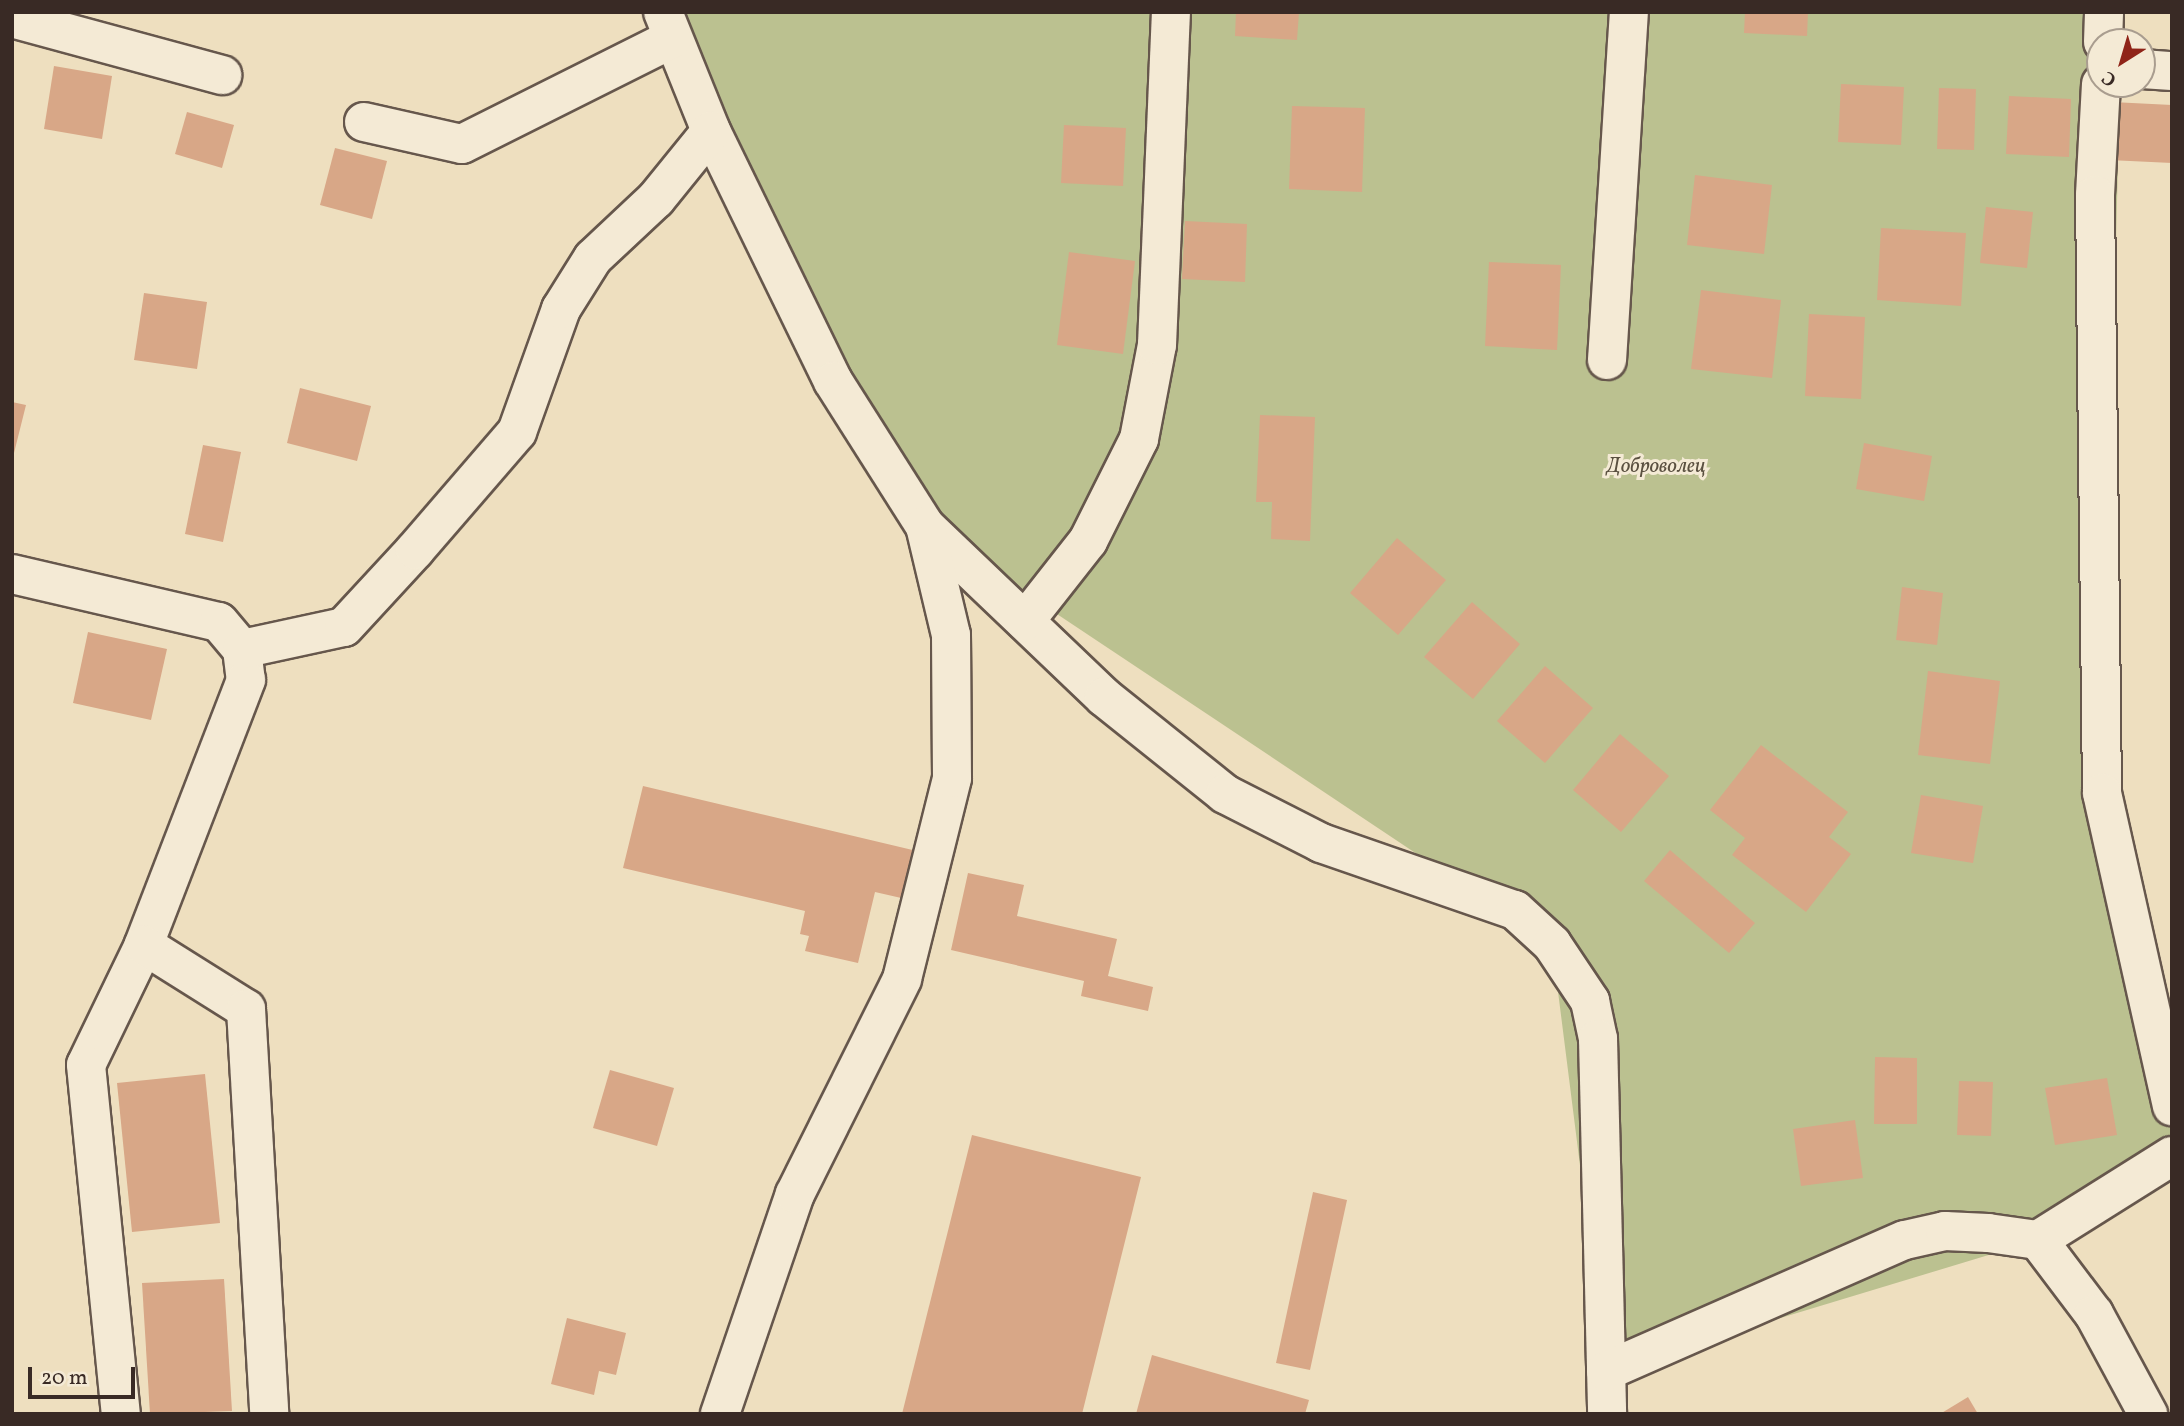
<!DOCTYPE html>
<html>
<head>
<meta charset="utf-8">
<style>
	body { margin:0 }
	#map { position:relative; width:2184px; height:1426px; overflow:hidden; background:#eedfbf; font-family:Vollkorn,serif }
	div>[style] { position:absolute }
	.green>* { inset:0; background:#bbc190 }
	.building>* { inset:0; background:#d8a787 }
	.roads { filter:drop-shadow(2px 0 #66574c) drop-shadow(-2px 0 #66574c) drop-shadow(0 2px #66574c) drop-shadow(0 -2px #66574c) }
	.minor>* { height:38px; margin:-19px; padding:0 19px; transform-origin:19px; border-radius:19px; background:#f4ead5 }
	span { translate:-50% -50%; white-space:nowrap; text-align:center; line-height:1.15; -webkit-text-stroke:6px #f4ead5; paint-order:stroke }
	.park-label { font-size:21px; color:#5a5040; font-style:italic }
	.frame { position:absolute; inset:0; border:14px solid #392a25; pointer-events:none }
	.north { position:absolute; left:2086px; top:28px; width:70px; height:70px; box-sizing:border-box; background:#f4ead5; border:2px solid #a99d8f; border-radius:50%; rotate:217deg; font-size:19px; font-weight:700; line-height:28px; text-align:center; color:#392a25 }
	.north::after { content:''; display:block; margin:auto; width:24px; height:32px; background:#8f2418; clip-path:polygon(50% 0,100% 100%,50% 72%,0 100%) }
	.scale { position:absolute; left:28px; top:1367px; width:107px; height:32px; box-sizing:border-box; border:4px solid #392a25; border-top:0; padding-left:9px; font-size:21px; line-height:24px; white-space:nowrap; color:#392a25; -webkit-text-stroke:5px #f4ead5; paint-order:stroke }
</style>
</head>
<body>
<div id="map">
	<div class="green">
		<i style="clip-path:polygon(664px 12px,2122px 12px,2100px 42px,2100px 84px,2120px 84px,2102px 793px,2172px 1106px,2172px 1156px,2038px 1240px,1606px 1371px,1552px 944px,925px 526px)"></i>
	</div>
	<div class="building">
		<i style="clip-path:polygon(1236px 12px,1299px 12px,1297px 40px,1235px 36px)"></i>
		<i style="clip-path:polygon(1745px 12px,1808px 12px,1807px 36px,1744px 33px)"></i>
		<i style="clip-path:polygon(54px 66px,112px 76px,102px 139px,44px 129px)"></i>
		<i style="clip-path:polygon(1841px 84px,1904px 87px,1901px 145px,1838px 142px)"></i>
		<i style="clip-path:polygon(1939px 88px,1976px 89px,1974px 150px,1937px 149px)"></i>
		<i style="clip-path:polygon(2009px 96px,2071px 99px,2069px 157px,2006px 154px)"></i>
		<i style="clip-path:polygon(2112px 102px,2172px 105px,2172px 163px,2109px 160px)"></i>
		<i style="clip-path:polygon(1292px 106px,1365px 108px,1362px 192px,1289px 189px)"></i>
		<i style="clip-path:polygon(187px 112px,234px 125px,222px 168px,175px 154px)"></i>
		<i style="clip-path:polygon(1064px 125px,1126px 128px,1123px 186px,1061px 183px)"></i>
		<i style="clip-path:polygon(335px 148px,387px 161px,372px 219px,320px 205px)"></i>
		<i style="clip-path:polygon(1695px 175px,1772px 185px,1764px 254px,1687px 245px)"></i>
		<i style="clip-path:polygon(1986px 207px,2033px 212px,2027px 268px,1980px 263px)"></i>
		<i style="clip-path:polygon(1185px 221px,1247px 224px,1245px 282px,1182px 279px)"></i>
		<i style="clip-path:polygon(1881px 228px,1966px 233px,1961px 306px,1877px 300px)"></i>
		<i style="clip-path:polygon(1069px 252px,1135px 261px,1123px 354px,1057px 345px)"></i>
		<i style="clip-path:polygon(1489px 262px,1561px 265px,1557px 350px,1485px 346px)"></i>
		<i style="clip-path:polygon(1701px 290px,1781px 300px,1772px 378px,1691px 369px)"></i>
		<i style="clip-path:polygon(144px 293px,207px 302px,197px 369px,134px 360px)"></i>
		<i style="clip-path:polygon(1809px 314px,1865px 317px,1861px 399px,1805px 396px)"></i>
		<i style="clip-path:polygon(300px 388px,371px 406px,357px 461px,287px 443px)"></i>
		<i style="clip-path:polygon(12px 402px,26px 405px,13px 457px,12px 457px)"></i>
		<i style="clip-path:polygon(1260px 415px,1315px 417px,1310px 541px,1271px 539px,1272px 502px,1256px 502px)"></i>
		<i style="clip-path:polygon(1864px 443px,1932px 456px,1924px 501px,1856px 489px)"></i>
		<i style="clip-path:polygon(203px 445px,241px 452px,223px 542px,185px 534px)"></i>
		<i style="clip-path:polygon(1397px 538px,1446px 580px,1398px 635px,1350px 593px)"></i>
		<i style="clip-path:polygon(1902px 587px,1943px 593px,1937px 645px,1896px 640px)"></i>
		<i style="clip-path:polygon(1472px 602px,1520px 644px,1473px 699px,1424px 657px)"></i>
		<i style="clip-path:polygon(88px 632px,167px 649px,151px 720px,73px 703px)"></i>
		<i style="clip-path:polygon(1545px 666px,1593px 708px,1545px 763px,1497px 721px)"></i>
		<i style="clip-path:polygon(1928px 671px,2000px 681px,1990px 764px,1918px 755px)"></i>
		<i style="clip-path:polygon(1620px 734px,1669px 776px,1621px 832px,1573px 790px)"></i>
		<i style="clip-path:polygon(1761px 745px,1848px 812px,1829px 837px,1851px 854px,1806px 912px,1732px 855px,1745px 838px,1710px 810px)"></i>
		<i style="clip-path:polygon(643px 786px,921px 852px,910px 900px,875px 892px,858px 963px,805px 951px,809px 936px,800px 934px,805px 911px,623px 868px)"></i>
		<i style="clip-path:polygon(1921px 795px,1983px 806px,1973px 863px,1911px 853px)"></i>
		<i style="clip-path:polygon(1670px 850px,1755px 923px,1729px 953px,1644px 881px)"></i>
		<i style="clip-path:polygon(968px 873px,1024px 885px,1017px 916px,1117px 939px,1108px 976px,1153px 987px,1148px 1011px,1081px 996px,1084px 981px,951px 950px)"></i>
		<i style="clip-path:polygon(1875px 1057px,1917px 1058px,1917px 1124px,1874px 1124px)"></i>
		<i style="clip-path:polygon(610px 1070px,674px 1088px,657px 1146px,593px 1128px)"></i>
		<i style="clip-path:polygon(205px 1074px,220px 1223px,132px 1232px,117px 1083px)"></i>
		<i style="clip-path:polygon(2107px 1078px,2117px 1135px,2055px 1145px,2045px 1088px)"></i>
		<i style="clip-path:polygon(1959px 1081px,1993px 1082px,1991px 1136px,1957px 1135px)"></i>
		<i style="clip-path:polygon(1855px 1120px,1863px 1178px,1801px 1186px,1793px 1129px)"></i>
		<i style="clip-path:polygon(972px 1135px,1141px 1177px,1082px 1414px,902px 1414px)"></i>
		<i style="clip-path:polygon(1313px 1192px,1347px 1200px,1310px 1370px,1276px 1363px)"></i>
		<i style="clip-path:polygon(224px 1279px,232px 1411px,150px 1414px,142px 1283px)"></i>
		<i style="clip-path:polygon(567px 1318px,626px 1333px,616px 1375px,599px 1371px,594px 1395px,551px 1384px)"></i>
		<i style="clip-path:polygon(1152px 1355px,1309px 1400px,1305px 1414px,1136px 1414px)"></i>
		<i style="clip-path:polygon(1968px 1397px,1978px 1414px,1940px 1414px)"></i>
	</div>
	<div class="roads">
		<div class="minor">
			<i style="left:663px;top:12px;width:128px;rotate:68deg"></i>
			<i style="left:711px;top:131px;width:278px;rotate:64deg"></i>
			<i style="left:833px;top:381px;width:172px;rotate:57.6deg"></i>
			<i style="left:925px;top:526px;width:248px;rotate:43.7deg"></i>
			<i style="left:1104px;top:697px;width:155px;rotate:38.7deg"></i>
			<i style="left:1225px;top:794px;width:108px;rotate:27deg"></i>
			<i style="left:1321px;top:843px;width:205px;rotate:19.1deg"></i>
			<i style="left:1515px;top:910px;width:50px;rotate:42.6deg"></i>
			<i style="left:1552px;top:944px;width:69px;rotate:56.3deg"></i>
			<i style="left:1590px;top:1001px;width:39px;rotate:78deg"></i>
			<i style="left:1598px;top:1039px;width:375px;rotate:88.6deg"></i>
			<i style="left:12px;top:18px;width:218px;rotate:15.2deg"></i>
			<i style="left:2103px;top:42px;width:30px;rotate:-88deg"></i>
			<i style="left:2142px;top:69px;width:30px;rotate:4deg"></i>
			<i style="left:2101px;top:84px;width:111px;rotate:93.1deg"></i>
			<i style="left:2095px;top:195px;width:598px;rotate:89.33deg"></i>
			<i style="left:2102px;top:793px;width:321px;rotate:77.4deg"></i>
			<i style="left:364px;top:122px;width:100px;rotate:12.7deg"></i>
			<i style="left:462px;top:144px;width:235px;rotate:-26.6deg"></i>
			<i style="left:1607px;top:360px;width:349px;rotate:-86.4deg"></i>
			<i style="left:12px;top:574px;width:212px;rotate:13.1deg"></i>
			<i style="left:219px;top:622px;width:35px;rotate:50deg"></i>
			<i style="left:242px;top:649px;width:31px;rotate:83deg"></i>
			<i style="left:246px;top:680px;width:284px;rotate:111.1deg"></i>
			<i style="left:144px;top:945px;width:133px;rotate:115.8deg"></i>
			<i style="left:86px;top:1065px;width:351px;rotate:84.3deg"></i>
			<i style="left:1025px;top:621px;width:102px;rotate:-51.8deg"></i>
			<i style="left:1088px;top:541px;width:114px;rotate:-63.4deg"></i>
			<i style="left:1139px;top:439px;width:96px;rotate:-79.2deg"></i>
			<i style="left:1157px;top:345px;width:333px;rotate:-87.6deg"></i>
			<i style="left:242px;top:649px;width:104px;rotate:-12.2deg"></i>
			<i style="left:344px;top:627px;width:105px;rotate:-47.3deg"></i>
			<i style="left:415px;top:550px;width:156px;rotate:-49.2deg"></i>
			<i style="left:517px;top:432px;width:131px;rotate:-70.3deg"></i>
			<i style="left:561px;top:309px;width:60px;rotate:-57.9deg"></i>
			<i style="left:593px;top:258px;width:86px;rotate:-43.1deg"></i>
			<i style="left:656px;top:199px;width:87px;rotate:-51deg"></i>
			<i style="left:144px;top:945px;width:120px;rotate:32.1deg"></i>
			<i style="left:246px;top:1009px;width:406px;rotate:86.7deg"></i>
			<i style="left:2038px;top:1240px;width:158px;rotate:-32.1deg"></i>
			<i style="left:1606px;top:1371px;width:326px;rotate:-23.7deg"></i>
			<i style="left:1905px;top:1240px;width:41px;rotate:-12.7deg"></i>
			<i style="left:1945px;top:1231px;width:43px;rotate:2.7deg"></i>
			<i style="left:1988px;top:1233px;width:50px;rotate:8deg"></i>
			<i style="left:2038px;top:1240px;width:93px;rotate:52.9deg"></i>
			<i style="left:2094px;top:1314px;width:114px;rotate:61.6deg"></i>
			<i style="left:720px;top:1414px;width:232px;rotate:-71.2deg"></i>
			<i style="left:795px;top:1194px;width:240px;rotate:-63.5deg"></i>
			<i style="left:902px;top:979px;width:207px;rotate:-76deg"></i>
			<i style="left:952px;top:778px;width:143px;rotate:-90.4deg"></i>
			<i style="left:951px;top:635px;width:112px;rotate:-103.4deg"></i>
		</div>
	</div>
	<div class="park-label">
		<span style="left:1656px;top:467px">Доброволец</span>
	</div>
	<div class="frame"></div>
	<div class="north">С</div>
	<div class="scale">20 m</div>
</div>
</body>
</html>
